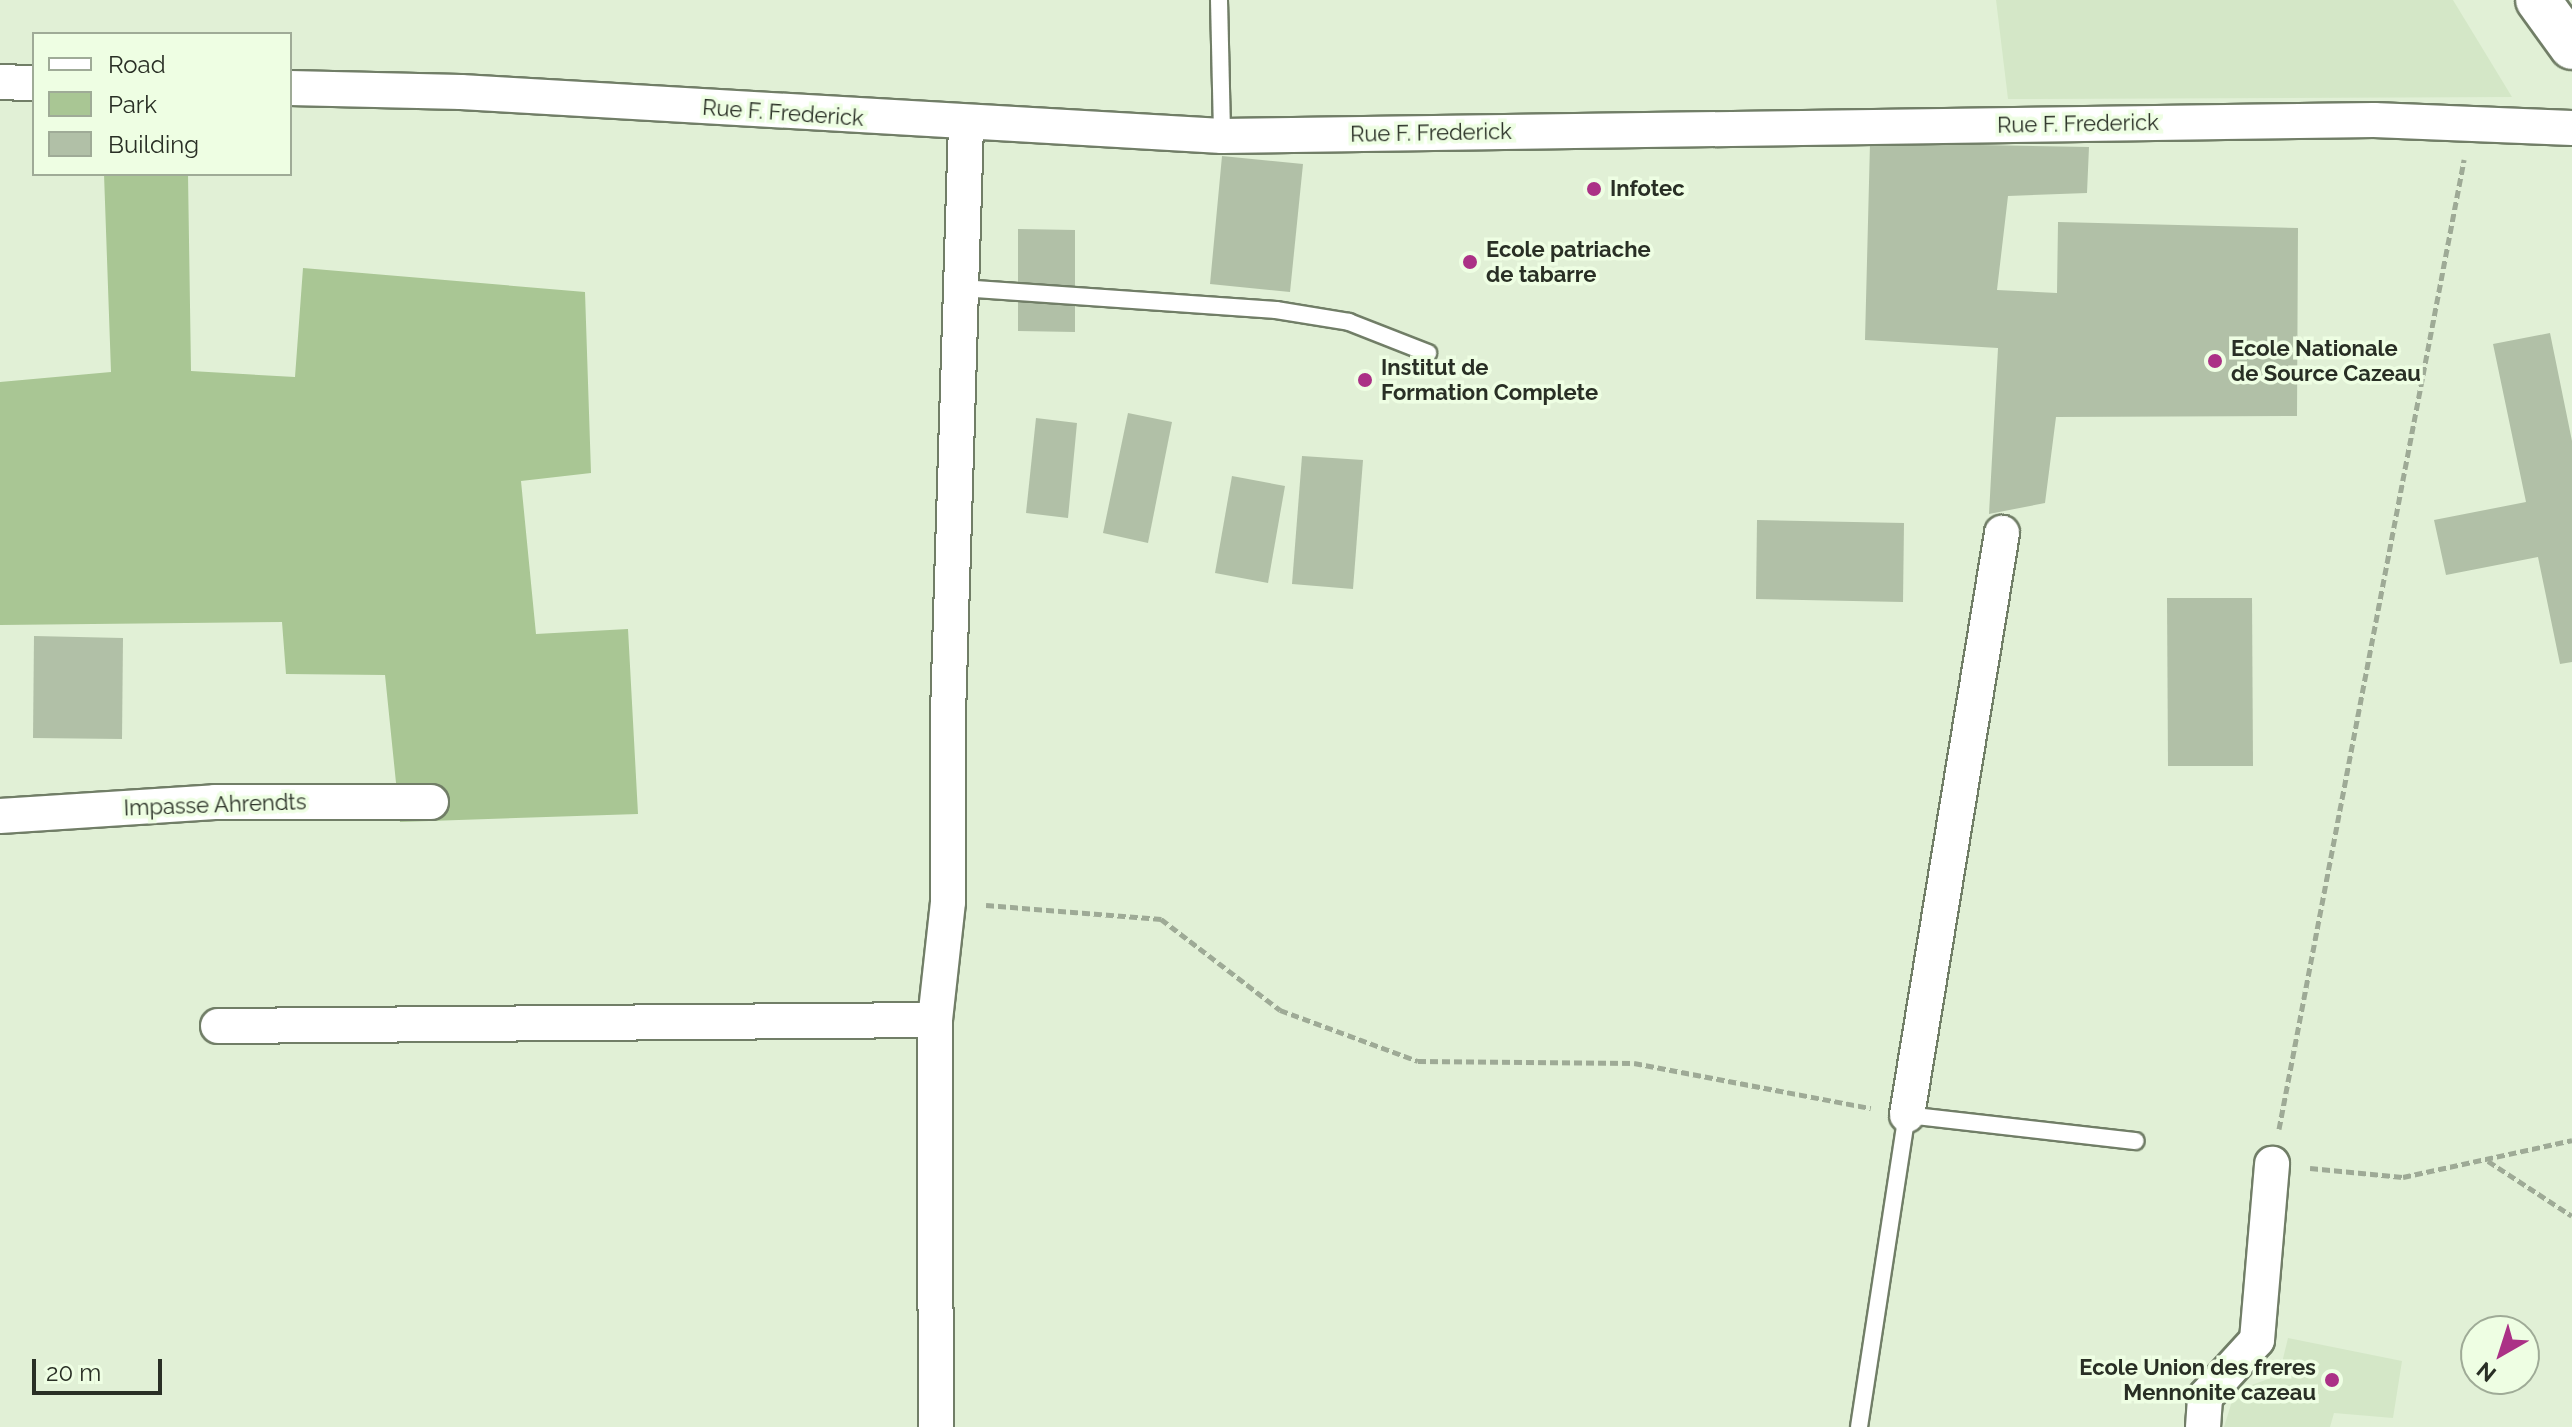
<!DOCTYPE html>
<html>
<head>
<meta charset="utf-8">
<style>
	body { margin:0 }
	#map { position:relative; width:2572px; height:1427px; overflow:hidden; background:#e1f0d6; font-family:Raleway,sans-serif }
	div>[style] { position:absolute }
	.built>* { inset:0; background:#d4e7c7 }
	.green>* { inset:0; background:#a9c694 }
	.building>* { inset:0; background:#b1c0a7 }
	.path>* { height:5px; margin-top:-2.5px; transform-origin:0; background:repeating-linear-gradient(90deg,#9eaa96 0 8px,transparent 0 12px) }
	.roads { filter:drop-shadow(2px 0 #717e67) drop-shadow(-2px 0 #717e67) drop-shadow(0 2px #717e67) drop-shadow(0 -2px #717e67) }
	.lane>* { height:16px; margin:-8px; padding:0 8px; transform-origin:8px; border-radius:8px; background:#fff }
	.street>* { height:34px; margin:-17px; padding:0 17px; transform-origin:17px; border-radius:17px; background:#fff }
	.secondary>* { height:44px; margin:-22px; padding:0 22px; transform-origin:22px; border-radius:22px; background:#fff }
	.dots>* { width:22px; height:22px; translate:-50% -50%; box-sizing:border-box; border:4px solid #eefee3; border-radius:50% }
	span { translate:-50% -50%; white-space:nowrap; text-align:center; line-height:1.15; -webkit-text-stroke:7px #eefee3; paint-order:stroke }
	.street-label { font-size:22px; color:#292f25 }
	.poi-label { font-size:22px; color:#292f25; font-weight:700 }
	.left { translate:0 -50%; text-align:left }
	.right { translate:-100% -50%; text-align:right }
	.legend { position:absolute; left:32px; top:32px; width:260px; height:144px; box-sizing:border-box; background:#eefee3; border:2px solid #9fab97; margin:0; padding:10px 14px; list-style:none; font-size:24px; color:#292f25 }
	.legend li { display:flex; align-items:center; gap:16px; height:40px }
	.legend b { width:40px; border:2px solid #9fab97 }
	.north { position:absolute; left:2460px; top:1315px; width:80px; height:80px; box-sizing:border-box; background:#eefee3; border:2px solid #9fab97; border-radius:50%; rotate:219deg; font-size:22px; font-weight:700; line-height:32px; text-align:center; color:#292f25 }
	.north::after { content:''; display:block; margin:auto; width:28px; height:36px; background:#ab3186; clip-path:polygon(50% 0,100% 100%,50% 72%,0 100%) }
	.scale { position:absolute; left:32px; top:1359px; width:130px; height:36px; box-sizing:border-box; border:4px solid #292f25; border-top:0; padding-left:10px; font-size:24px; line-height:28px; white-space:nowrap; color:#292f25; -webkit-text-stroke:6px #eefee3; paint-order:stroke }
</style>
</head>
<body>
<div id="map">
	<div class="built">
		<i style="clip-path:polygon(1996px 0,2453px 0,2512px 97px,2008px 99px)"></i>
		<i style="clip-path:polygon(2288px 1338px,2402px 1361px,2393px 1418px,2334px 1413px,2330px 1427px,2224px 1427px,2237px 1385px,2249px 1386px,2279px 1375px)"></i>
	</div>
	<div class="green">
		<i style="clip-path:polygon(104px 174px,188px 174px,191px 371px,295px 377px,303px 268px,585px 292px,591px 473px,521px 481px,536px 634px,628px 629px,638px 814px,400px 822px,385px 675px,286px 674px,282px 622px,0 625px,0 382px,111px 372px)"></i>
	</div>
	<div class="building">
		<i style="clip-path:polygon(1870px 143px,2089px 147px,2087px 193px,2008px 196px,1997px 290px,2057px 293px,2058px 222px,2298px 228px,2297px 416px,2056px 417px,2045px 503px,1989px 514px,1998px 348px,1865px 340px)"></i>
		<i style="clip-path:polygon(1222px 156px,1303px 164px,1290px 292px,1210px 284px)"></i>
		<i style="clip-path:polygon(1018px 229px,1075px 230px,1075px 332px,1018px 331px)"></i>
		<i style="clip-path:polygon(2550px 333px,2572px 441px,2572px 662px,2560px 664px,2538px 557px,2446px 575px,2434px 520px,2526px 502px,2493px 344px)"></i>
		<i style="clip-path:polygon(1128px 413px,1172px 422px,1148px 543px,1103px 533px)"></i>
		<i style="clip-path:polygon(1036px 418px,1077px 423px,1068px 518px,1026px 513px)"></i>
		<i style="clip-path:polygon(1302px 456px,1363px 460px,1353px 589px,1292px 584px)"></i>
		<i style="clip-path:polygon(1232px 476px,1285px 486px,1268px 583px,1215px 573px)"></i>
		<i style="clip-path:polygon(1757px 520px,1904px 523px,1903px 602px,1756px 599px)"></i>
		<i style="clip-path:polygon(2167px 598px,2252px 598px,2253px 766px,2168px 766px)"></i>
		<i style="clip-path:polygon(34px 636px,123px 638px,122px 739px,33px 738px)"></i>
	</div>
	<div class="path">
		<i style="left:986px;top:905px;width:176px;rotate:4.6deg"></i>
		<i style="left:1161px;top:919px;width:150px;rotate:37.4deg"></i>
		<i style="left:1280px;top:1010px;width:147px;rotate:20.3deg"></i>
		<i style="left:1418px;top:1061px;width:216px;rotate:0.5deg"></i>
		<i style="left:1634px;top:1063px;width:241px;rotate:10.8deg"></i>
		<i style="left:2279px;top:1129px;width:987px;rotate:-79.19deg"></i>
		<i style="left:2488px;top:1161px;width:100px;rotate:33.2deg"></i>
		<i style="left:2310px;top:1168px;width:93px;rotate:5.5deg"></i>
		<i style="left:2403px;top:1177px;width:173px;rotate:-12.3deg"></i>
	</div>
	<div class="roads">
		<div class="lane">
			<i style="left:1219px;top:0;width:136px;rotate:88.7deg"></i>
			<i style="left:961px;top:288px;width:316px;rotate:4deg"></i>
			<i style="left:1276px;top:310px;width:74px;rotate:9.3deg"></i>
			<i style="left:1349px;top:322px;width:85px;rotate:21.4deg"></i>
			<i style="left:1859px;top:1427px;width:316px;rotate:-81.3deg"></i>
			<i style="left:1907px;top:1115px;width:230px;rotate:6.5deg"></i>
		</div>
		<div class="street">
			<i style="left:0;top:82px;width:34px;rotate:2deg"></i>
			<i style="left:290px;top:88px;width:171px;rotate:1.3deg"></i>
			<i style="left:461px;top:92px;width:762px;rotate:3.31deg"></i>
			<i style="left:1222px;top:136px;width:1152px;rotate:-0.8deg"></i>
			<i style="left:2374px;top:120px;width:198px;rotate:2.3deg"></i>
			<i style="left:0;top:816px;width:215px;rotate:-3.7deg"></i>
			<i style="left:215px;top:802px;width:216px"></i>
			<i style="left:935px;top:1020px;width:407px;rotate:89.9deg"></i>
			<i style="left:218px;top:1026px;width:717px;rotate:-0.48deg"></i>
			<i style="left:935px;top:1020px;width:119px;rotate:-83.7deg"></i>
			<i style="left:948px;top:902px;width:188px;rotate:-90deg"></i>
			<i style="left:948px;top:714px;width:589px;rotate:-88.25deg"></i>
			<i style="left:1907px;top:1115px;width:590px;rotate:-80.73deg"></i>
			<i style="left:2203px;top:1427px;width:30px;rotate:-86deg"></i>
			<i style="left:2205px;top:1397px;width:77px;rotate:-47.6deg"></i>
			<i style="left:2257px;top:1340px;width:177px;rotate:-85.1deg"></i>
		</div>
		<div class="secondary">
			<i style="left:2538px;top:0;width:58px;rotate:54.1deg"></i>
		</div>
	</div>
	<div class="dots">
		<i style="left:1594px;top:189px;background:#ab3186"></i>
		<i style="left:1470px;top:262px;background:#ab3186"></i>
		<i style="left:2215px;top:361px;background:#ab3186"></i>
		<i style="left:1365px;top:380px;background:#ab3186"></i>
		<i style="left:2332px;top:1380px;background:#ab3186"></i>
	</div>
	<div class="street-label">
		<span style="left:783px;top:113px;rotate:4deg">Rue F. Frederick</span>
		<span style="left:2078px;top:124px;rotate:-1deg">Rue F. Frederick</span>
		<span style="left:1431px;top:133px;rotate:-1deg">Rue F. Frederick</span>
		<span style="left:215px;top:805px;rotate:-2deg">Impasse Ahrendts</span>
	</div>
	<div class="poi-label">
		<span class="left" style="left:1610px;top:189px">Infotec</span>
		<span class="left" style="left:1486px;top:262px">Ecole patriache<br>de tabarre</span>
		<span class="left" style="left:2231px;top:361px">Ecole Nationale<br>de Source Cazeau</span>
		<span class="left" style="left:1381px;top:380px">Institut de<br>Formation Complete</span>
		<span class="right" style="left:2316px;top:1380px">Ecole Union des freres<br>Mennonite cazeau</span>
	</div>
	<ul class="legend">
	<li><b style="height:10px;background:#fff"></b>Road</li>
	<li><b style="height:22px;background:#a9c694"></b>Park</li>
	<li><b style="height:22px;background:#b1c0a7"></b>Building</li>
	</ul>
	<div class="north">N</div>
	<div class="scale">20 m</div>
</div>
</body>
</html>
